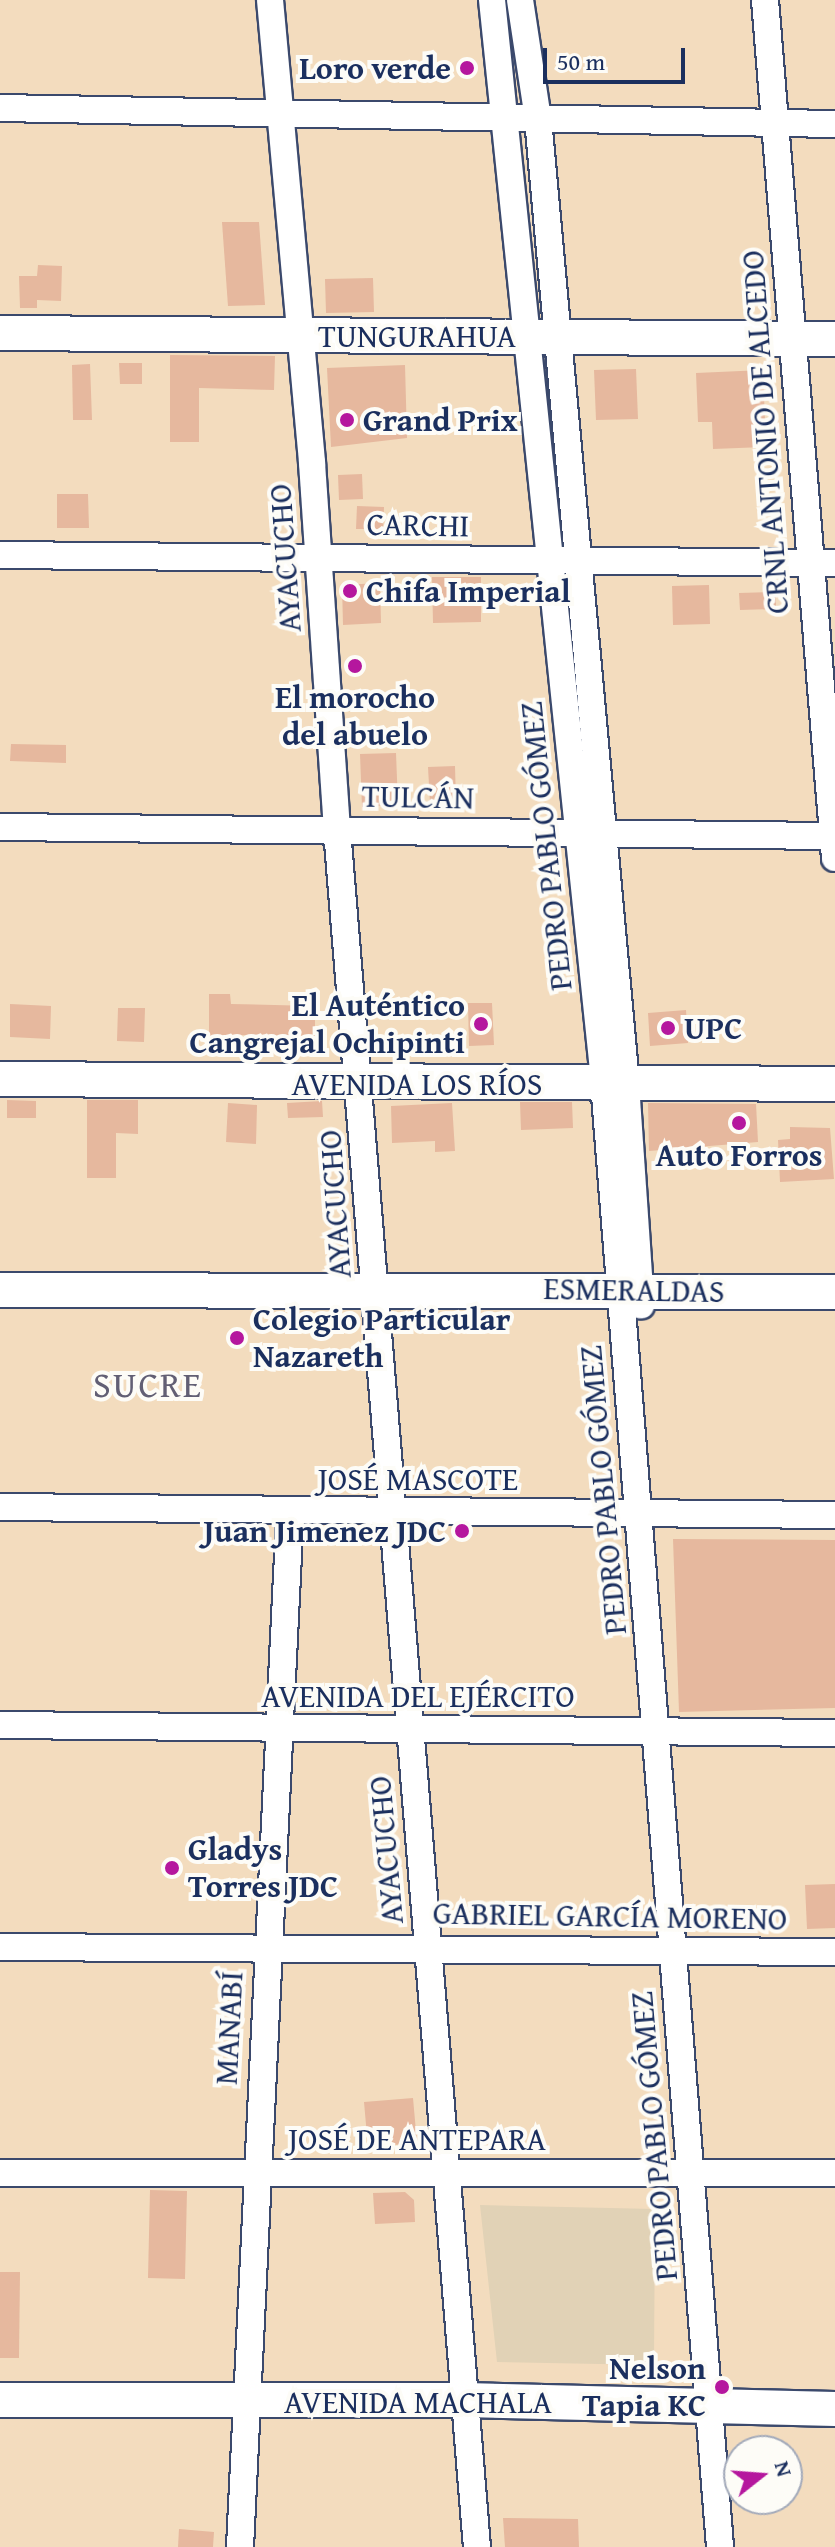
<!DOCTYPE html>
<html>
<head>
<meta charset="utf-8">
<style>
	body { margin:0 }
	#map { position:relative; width:835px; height:2547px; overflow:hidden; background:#f3dcbe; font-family:"Gentium Book Plus",serif }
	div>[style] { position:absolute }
	.built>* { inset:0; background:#e1d2b6 }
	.building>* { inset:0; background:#e6b89e }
	.roads { filter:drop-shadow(2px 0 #3b496c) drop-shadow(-2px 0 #3b496c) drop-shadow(0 2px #3b496c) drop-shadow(0 -2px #3b496c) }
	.minor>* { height:26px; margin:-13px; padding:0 13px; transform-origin:13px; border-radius:13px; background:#fff }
	.major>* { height:34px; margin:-17px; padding:0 17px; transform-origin:17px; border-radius:17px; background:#fff }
	.dots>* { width:22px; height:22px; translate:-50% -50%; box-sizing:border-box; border:4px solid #fdfcf7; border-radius:50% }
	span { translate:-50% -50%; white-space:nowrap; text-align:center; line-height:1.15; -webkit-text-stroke:8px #fdfcf7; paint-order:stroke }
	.poi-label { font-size:32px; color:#1b2f5e; font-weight:700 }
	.right { translate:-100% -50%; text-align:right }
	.left { translate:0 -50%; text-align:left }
	.street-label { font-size:32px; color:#1b2f5e }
	.quarter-label { font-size:36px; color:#625f74; letter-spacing:2px }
	.north { position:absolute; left:723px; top:2435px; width:80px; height:80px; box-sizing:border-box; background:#fdfcf7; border:2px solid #a3aaba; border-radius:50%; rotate:73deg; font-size:22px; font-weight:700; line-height:32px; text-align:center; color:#1b2f5e }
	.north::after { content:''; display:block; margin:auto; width:28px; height:36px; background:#b5179e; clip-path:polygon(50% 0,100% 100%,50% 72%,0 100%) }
	.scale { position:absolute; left:543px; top:48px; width:142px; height:36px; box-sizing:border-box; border:4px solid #1b2f5e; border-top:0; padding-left:10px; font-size:24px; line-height:28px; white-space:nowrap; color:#1b2f5e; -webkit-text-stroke:6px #fdfcf7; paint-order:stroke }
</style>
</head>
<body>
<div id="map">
	<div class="built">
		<i style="clip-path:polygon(480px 2205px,655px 2209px,654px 2365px,497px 2362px)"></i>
	</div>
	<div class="building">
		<i style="clip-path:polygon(222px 222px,259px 222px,265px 305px,228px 306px)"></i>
		<i style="clip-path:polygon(38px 265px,62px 266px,61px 301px,37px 300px,37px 308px,20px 308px,19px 276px,37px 276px)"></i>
		<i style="clip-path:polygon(373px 278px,374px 312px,326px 313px,325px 279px)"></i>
		<i style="clip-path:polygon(170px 355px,275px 356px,274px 390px,199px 388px,199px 442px,170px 442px)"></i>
		<i style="clip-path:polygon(119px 363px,142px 363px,142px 384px,120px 384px)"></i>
		<i style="clip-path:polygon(90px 364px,92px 420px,73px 420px,72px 365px)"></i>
		<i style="clip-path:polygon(405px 365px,407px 438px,331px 447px,327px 368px)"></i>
		<i style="clip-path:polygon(636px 369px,638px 419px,596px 420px,594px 370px)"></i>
		<i style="clip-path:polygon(763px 370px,766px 447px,713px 449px,712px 422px,698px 422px,696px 373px)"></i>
		<i style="clip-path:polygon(362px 474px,363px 499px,339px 500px,338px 475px)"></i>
		<i style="clip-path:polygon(57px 494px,88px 494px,89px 528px,57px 528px)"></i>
		<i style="clip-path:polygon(357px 506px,384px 507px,383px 529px,356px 529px)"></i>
		<i style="clip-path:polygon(432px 577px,481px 577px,481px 622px,433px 623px)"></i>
		<i style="clip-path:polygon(380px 583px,381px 623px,343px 625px,342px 585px)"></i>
		<i style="clip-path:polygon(709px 585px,710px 624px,673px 625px,672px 586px)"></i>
		<i style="clip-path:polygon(776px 592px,776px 609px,740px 610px,739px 593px)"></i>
		<i style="clip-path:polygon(11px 744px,66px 745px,66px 763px,10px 761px)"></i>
		<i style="clip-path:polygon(396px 753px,398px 805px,362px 807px,360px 754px)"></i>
		<i style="clip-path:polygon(455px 766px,456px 802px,430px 803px,428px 767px)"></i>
		<i style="clip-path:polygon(209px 994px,230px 994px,231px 1004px,315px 1006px,315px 1036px,231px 1035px,231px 1048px,209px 1048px)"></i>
		<i style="clip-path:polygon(468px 1003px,492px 1003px,494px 1045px,469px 1046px)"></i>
		<i style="clip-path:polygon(10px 1004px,51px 1006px,50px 1039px,10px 1037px)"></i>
		<i style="clip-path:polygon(118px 1008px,145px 1008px,144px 1042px,117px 1041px)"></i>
		<i style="clip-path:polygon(686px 1010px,688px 1043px,650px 1046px,648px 1013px)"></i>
		<i style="clip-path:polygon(7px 1100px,36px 1101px,36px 1118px,7px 1118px)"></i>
		<i style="clip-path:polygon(87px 1100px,138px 1100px,138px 1134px,116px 1133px,116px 1178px,87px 1178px)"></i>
		<i style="clip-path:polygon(322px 1101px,323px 1117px,288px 1118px,287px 1103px)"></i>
		<i style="clip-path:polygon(520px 1102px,572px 1102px,573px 1128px,521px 1130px)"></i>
		<i style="clip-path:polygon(228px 1103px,257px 1105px,256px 1144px,226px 1142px)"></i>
		<i style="clip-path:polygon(452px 1103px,455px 1151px,435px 1152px,435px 1141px,392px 1143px,391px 1106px)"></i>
		<i style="clip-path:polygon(648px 1103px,756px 1104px,758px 1142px,649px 1151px)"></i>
		<i style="clip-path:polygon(790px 1127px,830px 1128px,834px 1179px,780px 1182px,778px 1140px,790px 1139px)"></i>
		<i style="clip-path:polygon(673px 1539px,835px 1540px,835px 1708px,679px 1712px)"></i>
		<i style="clip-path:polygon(835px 1884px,835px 1928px,807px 1929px,805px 1885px)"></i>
		<i style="clip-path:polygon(413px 2098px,417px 2143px,368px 2147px,364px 2102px)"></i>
		<i style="clip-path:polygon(150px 2190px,187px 2191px,185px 2279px,148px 2278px)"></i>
		<i style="clip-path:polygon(405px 2192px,414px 2200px,415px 2222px,375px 2224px,373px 2193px)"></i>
		<i style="clip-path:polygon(0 2272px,20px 2272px,19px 2358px,0 2358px)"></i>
		<i style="clip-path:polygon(503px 2518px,578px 2519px,579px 2547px,505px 2547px)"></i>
		<i style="clip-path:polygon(179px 2529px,214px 2532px,213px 2547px,178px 2547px)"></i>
	</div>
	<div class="roads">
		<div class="minor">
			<i style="left:270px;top:0;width:465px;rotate:84.8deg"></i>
			<i style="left:312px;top:463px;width:368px;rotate:86.1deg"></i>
			<i style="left:337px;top:830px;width:1723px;rotate:85.34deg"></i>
			<i style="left:492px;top:0;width:1076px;rotate:84.08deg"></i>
			<i style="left:603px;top:1070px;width:1482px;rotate:85.47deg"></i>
			<i style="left:520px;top:0;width:120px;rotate:81.4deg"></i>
			<i style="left:538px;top:119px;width:969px;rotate:84.79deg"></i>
			<i style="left:626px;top:1084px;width:222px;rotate:86.1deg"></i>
			<i style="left:765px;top:0;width:861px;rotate:85.34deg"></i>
			<i style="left:0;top:108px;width:835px;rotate:1.1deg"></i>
			<i style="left:0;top:555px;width:835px;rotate:0.55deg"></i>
			<i style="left:0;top:827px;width:835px;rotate:0.62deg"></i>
			<i style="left:0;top:1507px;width:835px;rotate:0.55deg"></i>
			<i style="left:0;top:1725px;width:835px;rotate:0.55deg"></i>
			<i style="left:0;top:1947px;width:835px;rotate:0.34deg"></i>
			<i style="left:0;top:2173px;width:835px"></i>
			<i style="left:240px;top:2547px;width:1036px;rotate:-87.23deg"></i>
		</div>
		<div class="major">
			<i style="left:0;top:333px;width:835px;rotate:0.41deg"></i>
			<i style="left:0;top:1079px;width:835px;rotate:0.34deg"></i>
			<i style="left:0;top:1290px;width:835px;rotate:0.14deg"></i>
			<i style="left:0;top:2400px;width:465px"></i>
			<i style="left:465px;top:2400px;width:370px;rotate:1.4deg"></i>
		</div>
	</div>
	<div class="dots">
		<i style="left:467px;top:68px;background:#b5179e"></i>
		<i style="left:347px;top:420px;background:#b5179e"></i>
		<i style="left:350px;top:591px;background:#b5179e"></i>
		<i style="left:355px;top:666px;background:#b5179e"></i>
		<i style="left:481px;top:1024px;background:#b5179e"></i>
		<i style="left:668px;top:1028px;background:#b5179e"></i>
		<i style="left:739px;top:1123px;background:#b5179e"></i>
		<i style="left:237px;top:1338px;background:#b5179e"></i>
		<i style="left:462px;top:1531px;background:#b5179e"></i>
		<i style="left:172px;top:1868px;background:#b5179e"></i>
		<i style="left:722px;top:2387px;background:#b5179e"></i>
	</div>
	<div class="poi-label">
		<span class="right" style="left:451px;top:68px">Loro verde</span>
		<span class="left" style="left:363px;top:420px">Grand Prix</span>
		<span class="left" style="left:366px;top:591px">Chifa Imperial</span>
		<span style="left:355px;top:716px">El morocho<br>del abuelo</span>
		<span class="right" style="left:465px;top:1024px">El Auténtico<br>Cangrejal Ochipinti</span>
		<span class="left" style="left:684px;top:1028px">UPC</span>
		<span style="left:739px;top:1155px">Auto Forros</span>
		<span class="left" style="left:253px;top:1338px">Colegio Particular<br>Nazareth</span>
		<span class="right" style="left:446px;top:1531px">Juan Jimenez JDC</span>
		<span class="left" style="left:188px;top:1868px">Gladys<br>Torres JDC</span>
		<span class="right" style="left:706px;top:2387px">Nelson<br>Tapia KC</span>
	</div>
	<div class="street-label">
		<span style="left:417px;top:336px">TUNGURAHUA</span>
		<span style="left:765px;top:432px;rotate:-94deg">CRNL ANTONIO DE ALCEDO</span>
		<span style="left:418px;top:525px;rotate:1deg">CARCHI</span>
		<span style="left:285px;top:558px;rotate:-94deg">AYACUCHO</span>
		<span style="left:418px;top:797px;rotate:1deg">TULCÁN</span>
		<span style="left:546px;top:846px;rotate:-96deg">PEDRO PABLO GÓMEZ</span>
		<span style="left:417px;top:1084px">AVENIDA LOS RÍOS</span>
		<span style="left:335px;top:1204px;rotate:-94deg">AYACUCHO</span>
		<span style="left:634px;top:1290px;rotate:1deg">ESMERALDAS</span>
		<span style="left:418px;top:1479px">JOSÉ MASCOTE</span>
		<span style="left:603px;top:1490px;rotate:-95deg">PEDRO PABLO GÓMEZ</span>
		<span style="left:418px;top:1696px">AVENIDA DEL EJÉRCITO</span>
		<span style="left:386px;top:1850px;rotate:-95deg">AYACUCHO</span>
		<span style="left:610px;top:1916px;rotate:1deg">GABRIEL GARCÍA MORENO</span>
		<span style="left:229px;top:2028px;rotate:-87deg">MANABÍ</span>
		<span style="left:654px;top:2136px;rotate:-95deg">PEDRO PABLO GÓMEZ</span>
		<span style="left:417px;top:2139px">JOSÉ DE ANTEPARA</span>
		<span style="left:418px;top:2402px">AVENIDA MACHALA</span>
	</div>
	<div class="quarter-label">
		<span style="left:148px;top:1384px">SUCRE</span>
	</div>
	<div class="north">N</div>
	<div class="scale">50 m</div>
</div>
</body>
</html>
